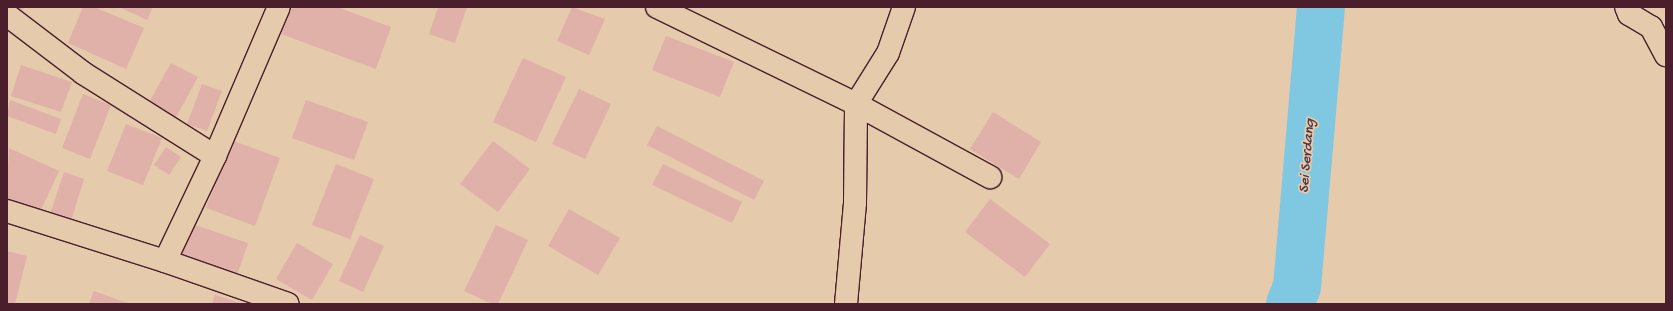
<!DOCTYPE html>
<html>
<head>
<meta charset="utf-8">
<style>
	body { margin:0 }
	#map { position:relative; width:1673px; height:311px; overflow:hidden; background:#e5caac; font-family:"Gochi Hand",sans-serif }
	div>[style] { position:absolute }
	.river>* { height:48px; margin:-24px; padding:0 24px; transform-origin:24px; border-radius:24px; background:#80c8e1 }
	.building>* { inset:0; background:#e0b1a8 }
	.roads { filter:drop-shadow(1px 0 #4a1f2b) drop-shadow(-1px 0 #4a1f2b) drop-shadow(0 1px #4a1f2b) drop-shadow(0 -1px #4a1f2b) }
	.minor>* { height:22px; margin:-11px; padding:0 11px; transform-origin:11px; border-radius:11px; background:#e5caac }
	span { translate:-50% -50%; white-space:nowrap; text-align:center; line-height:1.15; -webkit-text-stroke:3.5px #e5caac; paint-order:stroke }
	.water-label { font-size:15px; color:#523846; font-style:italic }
	.frame { position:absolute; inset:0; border:8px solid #4a1f2b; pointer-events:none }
</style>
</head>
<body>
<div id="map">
	<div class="river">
		<i style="left:1290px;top:304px;width:18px;rotate:-68deg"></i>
		<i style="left:1297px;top:287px;width:281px;rotate:-85.1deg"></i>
	</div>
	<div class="building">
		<i style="clip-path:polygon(7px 7px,24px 7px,20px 15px)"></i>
		<i style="clip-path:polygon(83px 7px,94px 7px,144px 28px,126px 69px,68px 43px)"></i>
		<i style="clip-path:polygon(119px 7px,153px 7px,147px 20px)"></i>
		<i style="clip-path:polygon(292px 7px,337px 7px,391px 27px,376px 69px,281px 34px)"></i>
		<i style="clip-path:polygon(438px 7px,467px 7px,455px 43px,429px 34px)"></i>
		<i style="clip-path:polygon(572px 7px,605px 19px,589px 55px,557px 41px)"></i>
		<i style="clip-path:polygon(666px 36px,734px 62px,720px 97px,652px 70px)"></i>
		<i style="clip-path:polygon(523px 58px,566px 77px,536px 142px,493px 122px)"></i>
		<i style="clip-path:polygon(171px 63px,198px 77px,175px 119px,148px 104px)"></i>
		<i style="clip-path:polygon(21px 65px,72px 82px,61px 112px,11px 96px)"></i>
		<i style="clip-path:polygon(202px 84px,222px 91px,207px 131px,187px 124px)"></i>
		<i style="clip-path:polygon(579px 89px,611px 104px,585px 159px,552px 144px)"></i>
		<i style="clip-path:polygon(83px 94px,111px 105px,90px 159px,62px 148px)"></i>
		<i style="clip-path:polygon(10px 100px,61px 119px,56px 134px,7px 116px)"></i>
		<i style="clip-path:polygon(306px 100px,368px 122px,354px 160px,292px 138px)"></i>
		<i style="clip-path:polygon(993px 112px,1041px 142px,1019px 179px,970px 149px)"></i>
		<i style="clip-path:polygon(126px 124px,162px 138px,143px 185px,107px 171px)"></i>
		<i style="clip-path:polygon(657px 126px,764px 181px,754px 200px,647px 145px)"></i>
		<i style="clip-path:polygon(231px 140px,280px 158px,255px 226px,206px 208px)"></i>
		<i style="clip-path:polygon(493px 141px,530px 169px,498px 212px,460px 184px)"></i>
		<i style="clip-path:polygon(166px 147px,181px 157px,169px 175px,154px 165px)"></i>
		<i style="clip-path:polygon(9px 148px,59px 171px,40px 212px,7px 198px)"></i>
		<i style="clip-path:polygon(336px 164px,374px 179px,350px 239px,312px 225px)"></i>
		<i style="clip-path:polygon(663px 164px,742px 202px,732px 223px,652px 185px)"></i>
		<i style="clip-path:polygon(64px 172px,84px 179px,70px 224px,49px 217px)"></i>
		<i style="clip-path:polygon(990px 199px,1050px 244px,1025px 277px,965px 232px)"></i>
		<i style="clip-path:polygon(569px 209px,620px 238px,598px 275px,548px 246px)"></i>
		<i style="clip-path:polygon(192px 224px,248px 243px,237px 275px,180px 256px)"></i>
		<i style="clip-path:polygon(496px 225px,528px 240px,498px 304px,492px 304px,464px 291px)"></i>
		<i style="clip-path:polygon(360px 235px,384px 246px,363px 292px,339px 281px)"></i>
		<i style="clip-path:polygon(297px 243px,333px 264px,312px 300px,276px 279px)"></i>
		<i style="clip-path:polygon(7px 251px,27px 256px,15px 304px,7px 304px)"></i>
		<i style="clip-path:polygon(94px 291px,130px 304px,89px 304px)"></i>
		<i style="clip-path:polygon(215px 295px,243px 304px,212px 304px)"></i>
	</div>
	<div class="roads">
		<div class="minor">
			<i style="left:657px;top:7px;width:221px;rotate:26deg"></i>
			<i style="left:856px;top:104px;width:153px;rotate:28.6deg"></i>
			<i style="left:1626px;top:7px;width:8px;rotate:67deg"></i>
			<i style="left:1629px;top:14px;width:26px;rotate:31deg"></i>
			<i style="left:1651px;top:27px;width:32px;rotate:62deg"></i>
			<i style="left:7px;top:15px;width:96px;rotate:37.3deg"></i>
			<i style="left:83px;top:73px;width:156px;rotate:32.2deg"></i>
			<i style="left:7px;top:211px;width:166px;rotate:17.6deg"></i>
			<i style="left:165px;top:261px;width:130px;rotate:19.3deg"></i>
			<i style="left:165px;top:261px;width:116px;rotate:-64.5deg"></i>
			<i style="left:215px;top:156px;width:162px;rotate:-66.8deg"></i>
			<i style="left:846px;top:304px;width:101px;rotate:-84.9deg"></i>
			<i style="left:855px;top:203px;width:99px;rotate:-89.4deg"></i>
			<i style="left:856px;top:104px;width:60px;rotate:-57.9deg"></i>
			<i style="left:888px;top:53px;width:49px;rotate:-70.8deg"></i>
		</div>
	</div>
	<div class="water-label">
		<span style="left:1308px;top:156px;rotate:-85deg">Sei Serdang</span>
	</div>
	<div class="frame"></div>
</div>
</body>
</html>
